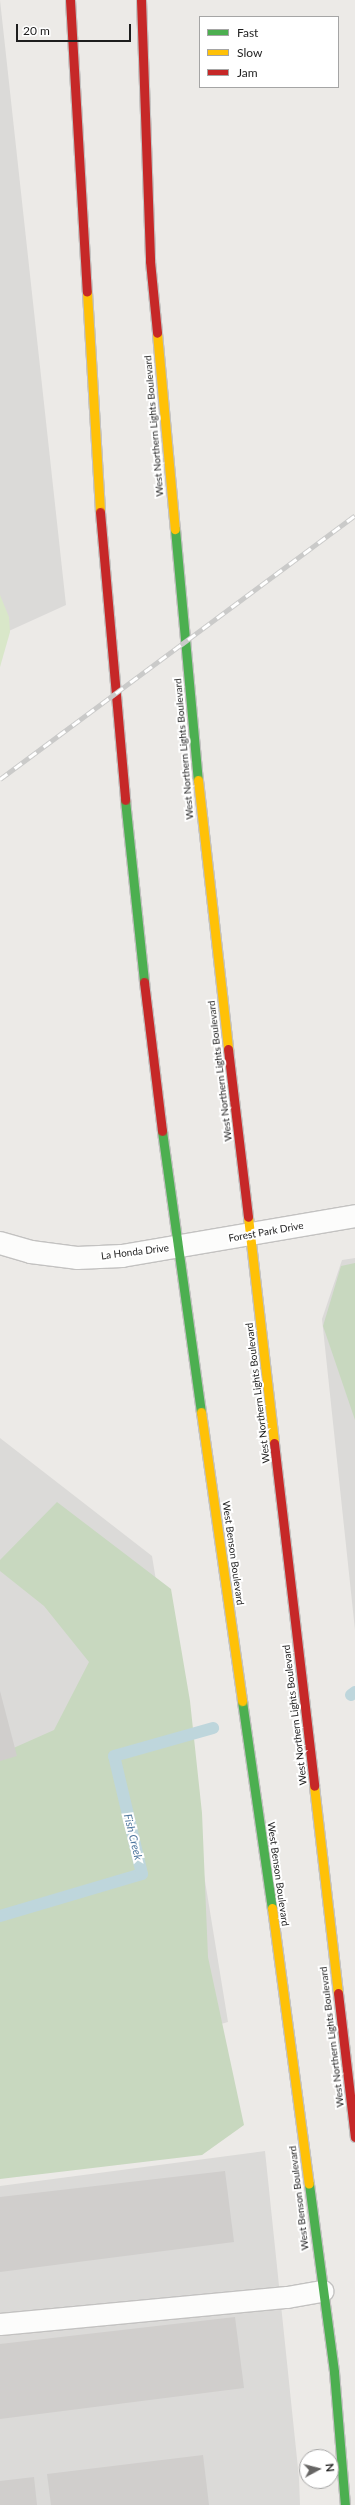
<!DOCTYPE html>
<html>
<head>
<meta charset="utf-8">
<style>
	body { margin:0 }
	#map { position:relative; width:355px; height:2505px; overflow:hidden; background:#eceae7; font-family:Lato,sans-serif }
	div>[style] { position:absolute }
	.residential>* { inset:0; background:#dbdad8 }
	.grass>* { inset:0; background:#d9e7c9 }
	.forest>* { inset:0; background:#c8d8bf }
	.stream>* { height:12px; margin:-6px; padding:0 6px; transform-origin:6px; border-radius:6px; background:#bed6dc }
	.building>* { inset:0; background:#d0cecc }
	.roads { filter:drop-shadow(1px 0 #c3c2c1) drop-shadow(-1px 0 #c3c2c1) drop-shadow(0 1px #c3c2c1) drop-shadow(0 -1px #c3c2c1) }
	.lane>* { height:21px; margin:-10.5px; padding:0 10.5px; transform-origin:10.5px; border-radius:10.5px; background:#fcfcfb }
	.street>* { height:22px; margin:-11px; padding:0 11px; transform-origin:11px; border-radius:11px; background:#fcfcfb }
	.fast>* { height:9px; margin:-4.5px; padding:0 4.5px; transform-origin:4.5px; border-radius:4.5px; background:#4caf50 }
	.slow>* { height:9px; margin:-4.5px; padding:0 4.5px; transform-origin:4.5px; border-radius:4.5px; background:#ffc107 }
	.jam>* { height:9px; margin:-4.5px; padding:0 4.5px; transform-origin:4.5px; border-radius:4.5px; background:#c62828 }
	.rail>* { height:4.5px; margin-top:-2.25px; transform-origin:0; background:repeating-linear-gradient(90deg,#fff 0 9px,#cacac9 0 18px); box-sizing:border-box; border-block:1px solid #cacac9 }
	span { translate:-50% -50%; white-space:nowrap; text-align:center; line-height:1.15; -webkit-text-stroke:4px #fff; paint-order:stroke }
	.street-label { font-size:10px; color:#1e1e1e }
	.water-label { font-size:11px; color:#50779e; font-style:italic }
	.legend { position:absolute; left:199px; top:16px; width:140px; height:72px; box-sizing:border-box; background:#fff; border:1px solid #a5a5a5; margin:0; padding:5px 7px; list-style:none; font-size:12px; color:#1e1e1e }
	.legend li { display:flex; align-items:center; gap:8px; height:20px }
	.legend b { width:20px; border:1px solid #a5a5a5 }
	.north { position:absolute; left:299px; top:2449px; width:40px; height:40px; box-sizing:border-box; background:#fff; border:1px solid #a5a5a5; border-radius:50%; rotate:83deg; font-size:11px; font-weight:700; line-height:16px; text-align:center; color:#1e1e1e }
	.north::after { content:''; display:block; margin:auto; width:14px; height:18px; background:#666564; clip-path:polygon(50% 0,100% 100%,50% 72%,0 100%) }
	.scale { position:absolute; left:16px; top:24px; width:115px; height:18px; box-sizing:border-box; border:2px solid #1e1e1e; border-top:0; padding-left:5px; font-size:12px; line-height:14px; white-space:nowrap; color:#1e1e1e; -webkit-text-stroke:3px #fff; paint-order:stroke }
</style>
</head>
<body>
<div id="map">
	<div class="residential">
		<i style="clip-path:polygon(0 0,66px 605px,0 635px)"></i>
		<i style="clip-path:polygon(355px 1258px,355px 1630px,322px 1319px,342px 1260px)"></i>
		<i style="clip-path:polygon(0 1438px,152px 1556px,228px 2022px,0 2086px)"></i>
		<i style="clip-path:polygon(265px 2151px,299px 2478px,300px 2505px,0 2505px,0 2186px)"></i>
	</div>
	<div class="grass">
		<i style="clip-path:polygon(0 595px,9px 617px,10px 632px,0 667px)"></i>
	</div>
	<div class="forest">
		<i style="clip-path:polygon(355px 1263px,355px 1420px,323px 1326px,341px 1266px)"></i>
		<i style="clip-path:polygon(57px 1502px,171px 1589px,190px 1701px,202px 1813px,208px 1957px,244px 2125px,202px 2155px,0 2179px,0 1754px,54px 1730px,89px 1662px,44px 1606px,0 1571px,0 1560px)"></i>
	</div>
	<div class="stream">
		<i style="left:351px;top:1695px;width:5px;rotate:-37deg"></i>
		<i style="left:0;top:1916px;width:148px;rotate:-16.5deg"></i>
		<i style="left:142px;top:1874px;width:121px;rotate:-103.3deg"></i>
		<i style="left:114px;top:1756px;width:103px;rotate:-15.8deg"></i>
	</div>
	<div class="building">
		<i style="clip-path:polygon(0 1691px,17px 1756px,0 1761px)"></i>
		<i style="clip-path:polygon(225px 2171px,234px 2242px,0 2272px,0 2197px)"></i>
		<i style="clip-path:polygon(235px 2317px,244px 2388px,0 2419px,0 2344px)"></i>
		<i style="clip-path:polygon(203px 2455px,209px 2505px,51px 2505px,47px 2474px)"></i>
		<i style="clip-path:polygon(34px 2477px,37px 2505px,0 2505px,0 2481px)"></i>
	</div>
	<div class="roads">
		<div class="lane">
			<i style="left:0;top:2324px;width:288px;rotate:-5.4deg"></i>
			<i style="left:287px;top:2297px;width:36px;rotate:-10deg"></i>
		</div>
		<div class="street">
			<i style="left:0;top:1243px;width:32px;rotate:16deg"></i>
			<i style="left:31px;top:1252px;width:46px;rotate:7.4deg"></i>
			<i style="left:77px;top:1258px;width:45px;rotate:-2.5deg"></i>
			<i style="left:122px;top:1256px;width:236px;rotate:-9.7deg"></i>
		</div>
		<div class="fast">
			<i style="left:175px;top:529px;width:252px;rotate:84.8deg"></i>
			<i style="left:125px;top:800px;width:183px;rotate:84deg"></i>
			<i style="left:162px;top:1131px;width:284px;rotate:82.1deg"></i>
			<i style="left:242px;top:1701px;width:209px;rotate:81.8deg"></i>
			<i style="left:309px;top:2184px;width:190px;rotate:82.4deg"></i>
			<i style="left:334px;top:2372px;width:133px;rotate:85.3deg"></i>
		</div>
		<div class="slow">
			<i style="left:87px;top:292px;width:220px;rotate:86.6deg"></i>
			<i style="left:157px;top:333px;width:197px;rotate:84.8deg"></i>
			<i style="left:198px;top:780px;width:271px;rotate:83.6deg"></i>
			<i style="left:248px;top:1217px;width:227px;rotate:83.4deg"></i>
			<i style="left:201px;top:1412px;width:292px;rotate:81.9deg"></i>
			<i style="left:314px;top:1786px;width:208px;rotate:83.4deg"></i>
			<i style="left:272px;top:1908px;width:278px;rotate:82.4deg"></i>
		</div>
		<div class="jam">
			<i style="left:70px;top:0;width:292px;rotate:86.7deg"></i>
			<i style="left:141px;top:0;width:261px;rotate:88deg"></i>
			<i style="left:150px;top:261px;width:72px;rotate:84.4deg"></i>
			<i style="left:100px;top:512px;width:289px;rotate:85deg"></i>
			<i style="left:144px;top:982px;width:150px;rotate:83.1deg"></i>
			<i style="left:228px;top:1049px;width:169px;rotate:83.2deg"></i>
			<i style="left:274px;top:1443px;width:345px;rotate:83.3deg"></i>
			<i style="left:338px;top:1993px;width:145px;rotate:83.3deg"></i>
		</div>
	</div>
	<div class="rail">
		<i style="left:0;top:779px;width:442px;rotate:-36.6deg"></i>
	</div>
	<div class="street-label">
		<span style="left:154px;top:426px;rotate:-95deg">West Northern Lights Boulevard</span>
		<span style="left:184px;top:749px;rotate:-95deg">West Northern Lights Boulevard</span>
		<span style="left:220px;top:1071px;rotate:-97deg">West Northern Lights Boulevard</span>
		<span style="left:266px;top:1232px;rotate:-10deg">Forest Park Drive</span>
		<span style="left:135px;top:1252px;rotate:-7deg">La Honda Drive</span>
		<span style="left:258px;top:1393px;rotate:-97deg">West Northern Lights Boulevard</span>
		<span style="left:233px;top:1553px;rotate:82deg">West Benson Boulevard</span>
		<span style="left:295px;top:1715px;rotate:-97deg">West Northern Lights Boulevard</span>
		<span style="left:278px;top:1874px;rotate:82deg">West Benson Boulevard</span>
		<span style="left:332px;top:2037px;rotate:-97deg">West Northern Lights Boulevard</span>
		<span style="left:299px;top:2198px;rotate:-97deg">West Benson Boulevard</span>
	</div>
	<div class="water-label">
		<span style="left:133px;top:1837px;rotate:76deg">Fish Creek</span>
	</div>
	<ul class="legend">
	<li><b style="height:5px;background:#4caf50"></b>Fast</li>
	<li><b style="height:5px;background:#ffc107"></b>Slow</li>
	<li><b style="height:5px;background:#c62828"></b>Jam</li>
	</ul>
	<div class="north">N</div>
	<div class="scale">20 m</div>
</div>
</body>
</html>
